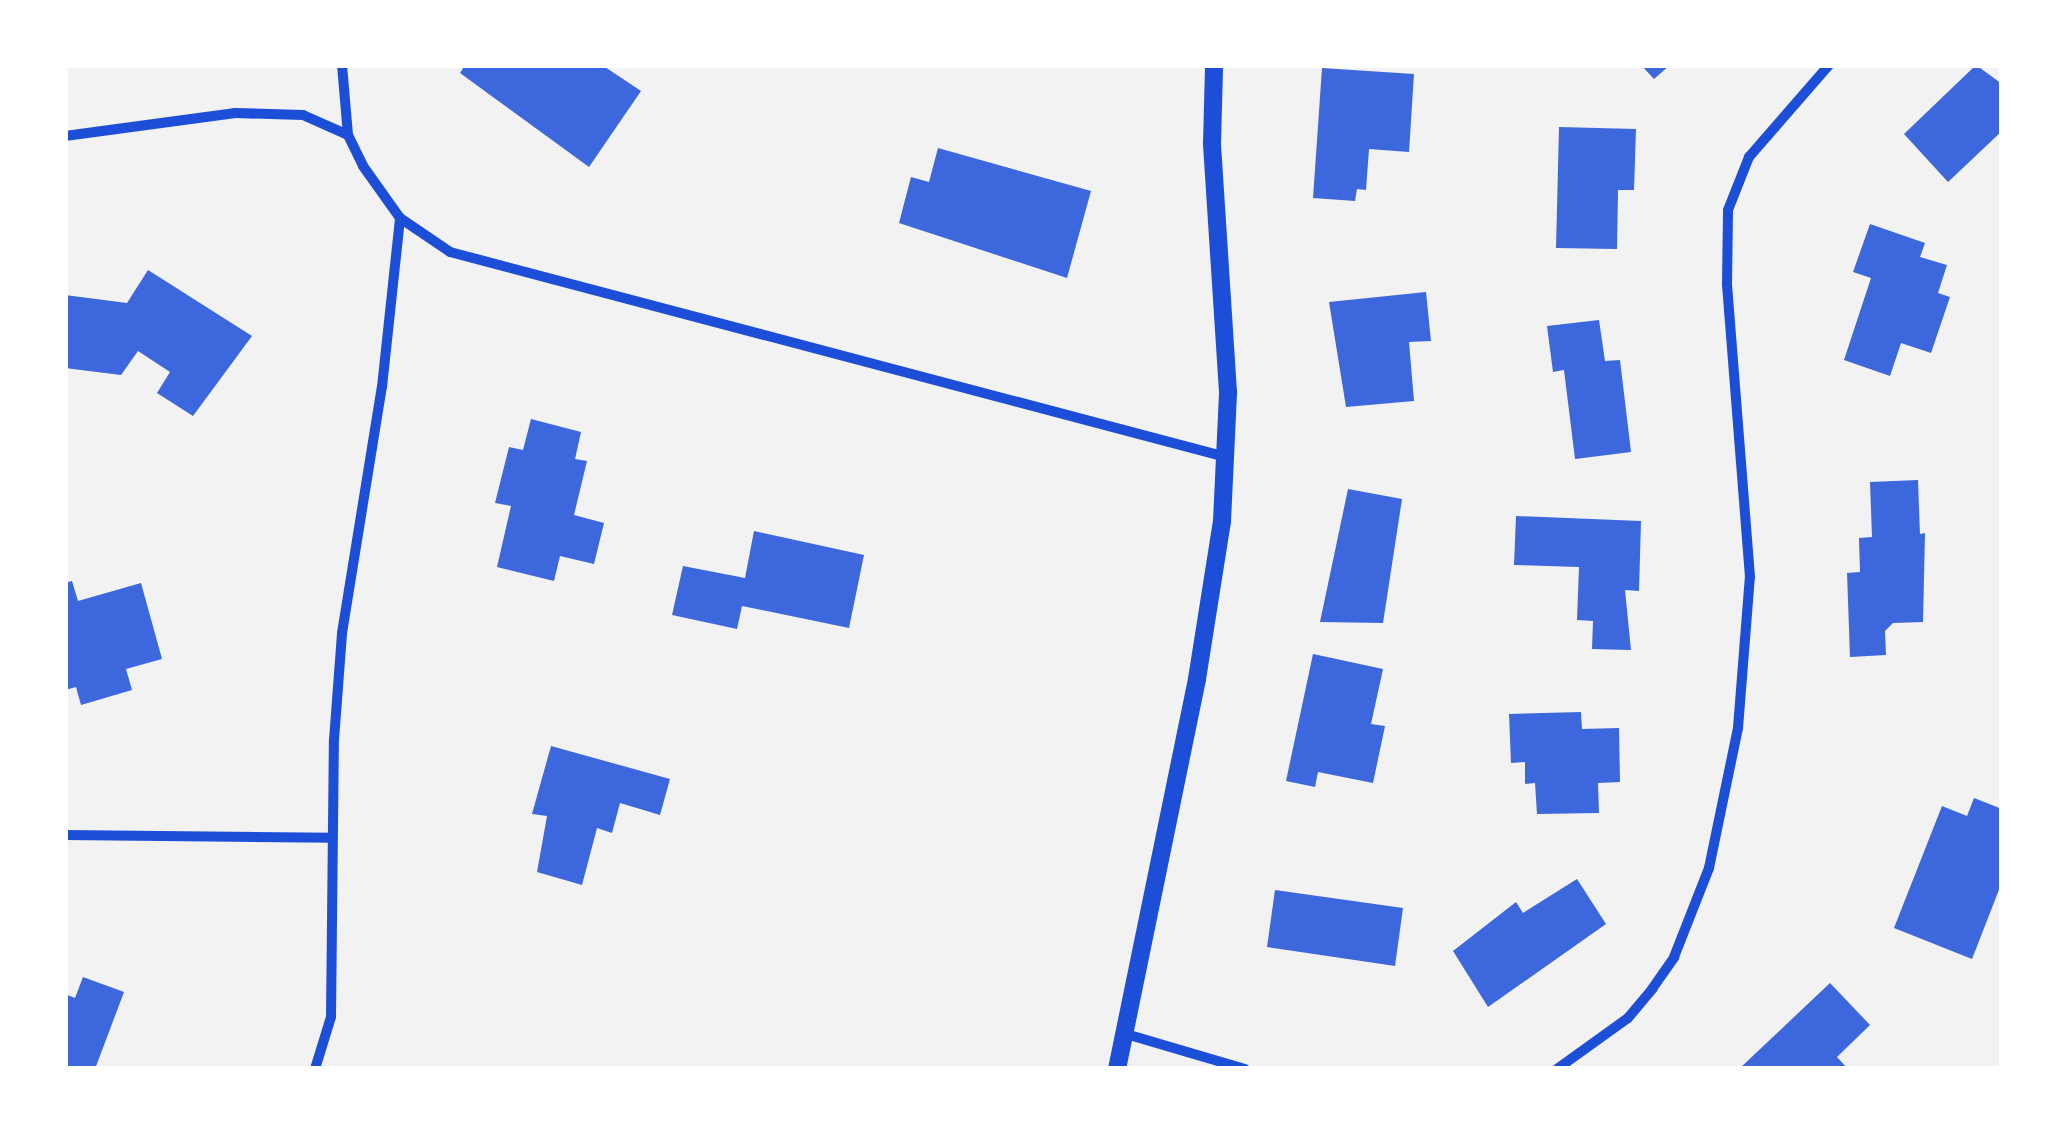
<!DOCTYPE html>
<html>
<head>
<meta charset="utf-8">
<style>
	body { margin:0 }
	#map { position:relative; width:2067px; height:1134px; overflow:hidden; background:#f2f2f2; font-family:"DM Sans",sans-serif }
	div>[style] { position:absolute }
	.building>* { inset:0; background:#3d67dc }
	.minor>* { height:10px; margin:-5px; padding:0 5px; transform-origin:5px; border-radius:5px; background:#1d4ed8 }
	.tertiary>* { height:18px; margin:-9px; padding:0 9px; transform-origin:9px; border-radius:9px; background:#1d4ed8 }
	span { translate:-50% -50%; white-space:nowrap; text-align:center; line-height:1.15; -webkit-text-stroke:10px #fff; paint-order:stroke }
	.frame { position:absolute; inset:0; border:68px solid #fff; pointer-events:none }
</style>
</head>
<body>
<div id="map">
	<div class="building">
		<i style="clip-path:polygon(465px 65px,602px 65px,641px 91px,589px 167px,460px 73px)"></i>
		<i style="clip-path:polygon(1641px 65px,1670px 65px,1654px 79px)"></i>
		<i style="clip-path:polygon(1976px 65px,2002px 84px,2002px 131px,1948px 182px,1904px 134px)"></i>
		<i style="clip-path:polygon(1322px 68px,1414px 74px,1409px 152px,1369px 149px,1366px 190px,1357px 189px,1355px 201px,1313px 198px)"></i>
		<i style="clip-path:polygon(1559px 127px,1636px 129px,1634px 190px,1618px 190px,1617px 249px,1556px 248px)"></i>
		<i style="clip-path:polygon(938px 148px,1091px 191px,1067px 278px,899px 223px,911px 177px,929px 182px)"></i>
		<i style="clip-path:polygon(1870px 224px,1925px 243px,1920px 257px,1947px 265px,1938px 293px,1950px 297px,1931px 353px,1901px 343px,1890px 376px,1844px 360px,1871px 278px,1853px 272px)"></i>
		<i style="clip-path:polygon(148px 270px,252px 336px,193px 416px,157px 393px,170px 372px,138px 351px,121px 375px,65px 368px,65px 295px,127px 303px)"></i>
		<i style="clip-path:polygon(1426px 292px,1431px 341px,1409px 342px,1414px 401px,1346px 407px,1329px 302px)"></i>
		<i style="clip-path:polygon(1599px 320px,1605px 361px,1620px 360px,1631px 452px,1575px 459px,1564px 370px,1553px 372px,1547px 326px)"></i>
		<i style="clip-path:polygon(531px 419px,581px 432px,575px 459px,587px 461px,574px 515px,604px 523px,594px 564px,560px 556px,554px 581px,497px 567px,511px 506px,495px 503px,509px 447px,523px 450px)"></i>
		<i style="clip-path:polygon(1918px 480px,1920px 534px,1925px 533px,1923px 622px,1893px 623px,1885px 631px,1886px 655px,1850px 657px,1847px 573px,1860px 572px,1859px 538px,1872px 537px,1870px 482px)"></i>
		<i style="clip-path:polygon(1348px 489px,1402px 499px,1383px 623px,1320px 622px)"></i>
		<i style="clip-path:polygon(1516px 516px,1641px 521px,1639px 591px,1625px 590px,1631px 650px,1592px 649px,1593px 621px,1577px 620px,1579px 567px,1514px 565px)"></i>
		<i style="clip-path:polygon(754px 531px,864px 555px,849px 628px,742px 606px,737px 629px,672px 615px,683px 566px,745px 578px)"></i>
		<i style="clip-path:polygon(72px 581px,78px 601px,141px 583px,162px 659px,126px 669px,132px 690px,81px 705px,76px 687px,65px 690px,65px 583px)"></i>
		<i style="clip-path:polygon(1313px 654px,1383px 669px,1371px 724px,1385px 726px,1373px 783px,1318px 772px,1315px 787px,1286px 781px)"></i>
		<i style="clip-path:polygon(1581px 712px,1582px 729px,1619px 728px,1620px 782px,1598px 783px,1599px 813px,1537px 814px,1535px 783px,1525px 784px,1525px 762px,1511px 763px,1509px 714px)"></i>
		<i style="clip-path:polygon(551px 746px,670px 779px,660px 815px,620px 803px,612px 833px,597px 828px,582px 885px,537px 872px,547px 816px,532px 814px)"></i>
		<i style="clip-path:polygon(1974px 798px,2002px 809px,2002px 882px,1972px 959px,1894px 928px,1942px 806px,1967px 816px)"></i>
		<i style="clip-path:polygon(1577px 879px,1606px 924px,1488px 1007px,1453px 951px,1516px 902px,1523px 913px)"></i>
		<i style="clip-path:polygon(1275px 890px,1403px 908px,1395px 966px,1267px 947px)"></i>
		<i style="clip-path:polygon(83px 977px,124px 992px,95px 1069px,65px 1069px,65px 994px,75px 998px)"></i>
		<i style="clip-path:polygon(1830px 983px,1870px 1025px,1837px 1057px,1848px 1069px,1739px 1069px)"></i>
	</div>
	<div class="minor">
		<i style="left:342px;top:65px;width:70px;rotate:85.1deg"></i>
		<i style="left:348px;top:135px;width:34px;rotate:64deg"></i>
		<i style="left:363px;top:166px;width:64px;rotate:54.6deg"></i>
		<i style="left:400px;top:218px;width:60px;rotate:34.2deg"></i>
		<i style="left:450px;top:252px;width:803px;rotate:14.8deg"></i>
		<i style="left:65px;top:136px;width:172px;rotate:-7.7deg"></i>
		<i style="left:235px;top:113px;width:68px;rotate:1.7deg"></i>
		<i style="left:303px;top:115px;width:49px;rotate:24deg"></i>
		<i style="left:65px;top:835px;width:267px;rotate:0.6deg"></i>
		<i style="left:1126px;top:1034px;width:124px;rotate:16.4deg"></i>
		<i style="left:315px;top:1069px;width:54px;rotate:-72.9deg"></i>
		<i style="left:331px;top:1017px;width:277px;rotate:-89.4deg"></i>
		<i style="left:334px;top:740px;width:107px;rotate:-85.7deg"></i>
		<i style="left:342px;top:633px;width:249px;rotate:-80.8deg"></i>
		<i style="left:382px;top:387px;width:170px;rotate:-83.9deg"></i>
		<i style="left:1557px;top:1069px;width:87px;rotate:-35.7deg"></i>
		<i style="left:1628px;top:1018px;width:38px;rotate:-50deg"></i>
		<i style="left:1652px;top:989px;width:39px;rotate:-55deg"></i>
		<i style="left:1674px;top:957px;width:96px;rotate:-68.5deg"></i>
		<i style="left:1709px;top:868px;width:143px;rotate:-78.3deg"></i>
		<i style="left:1738px;top:728px;width:151px;rotate:-85.5deg"></i>
		<i style="left:1750px;top:577px;width:294px;rotate:-94.5deg"></i>
		<i style="left:1727px;top:284px;width:74px;rotate:-89.2deg"></i>
		<i style="left:1728px;top:210px;width:57px;rotate:-68.4deg"></i>
		<i style="left:1749px;top:157px;width:122px;rotate:-49deg"></i>
	</div>
	<div class="tertiary">
		<i style="left:1117px;top:1069px;width:398px;rotate:-78.4deg"></i>
		<i style="left:1197px;top:679px;width:160px;rotate:-81deg"></i>
		<i style="left:1222px;top:521px;width:129px;rotate:-87.3deg"></i>
		<i style="left:1228px;top:392px;width:249px;rotate:-93.7deg"></i>
		<i style="left:1212px;top:144px;width:79px;rotate:-88.5deg"></i>
	</div>
	<div class="frame"></div>
</div>
</body>
</html>
